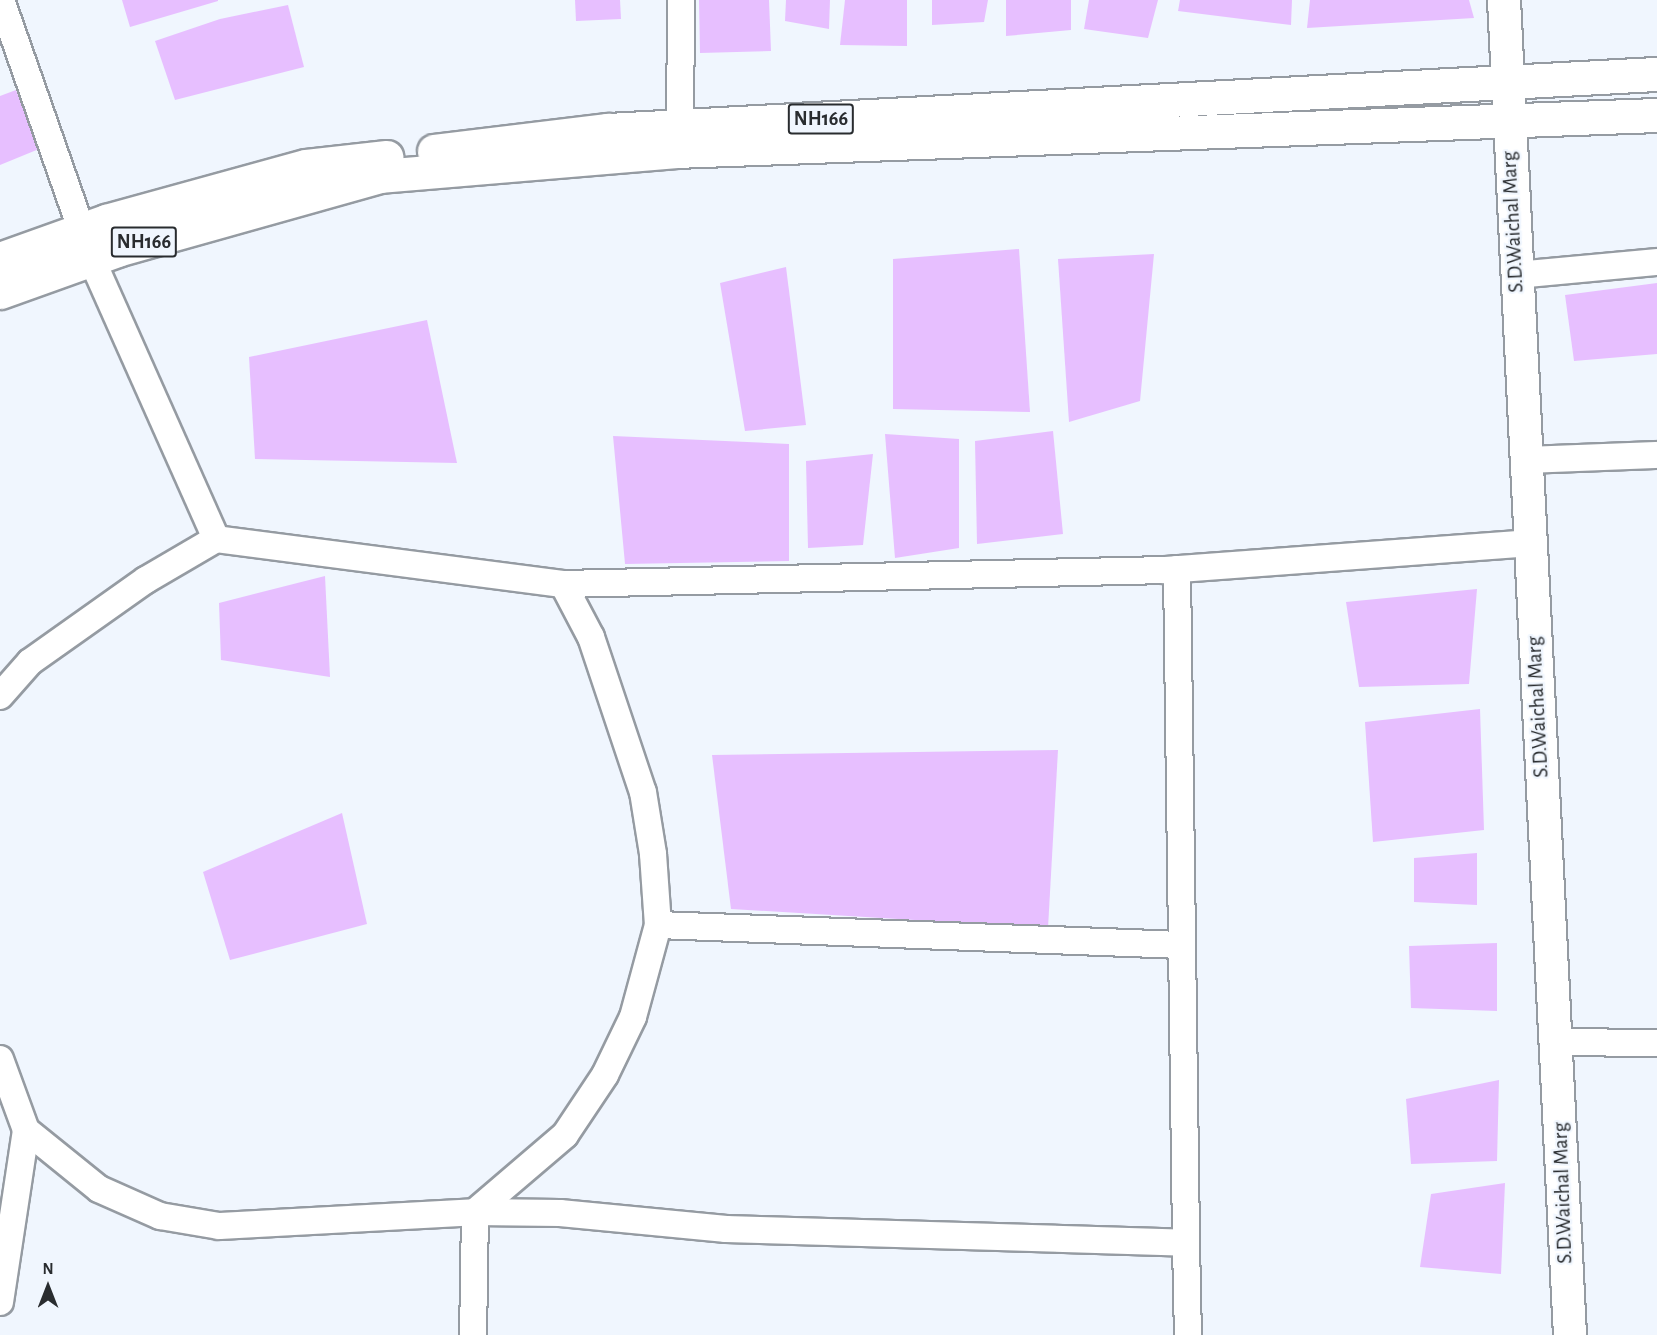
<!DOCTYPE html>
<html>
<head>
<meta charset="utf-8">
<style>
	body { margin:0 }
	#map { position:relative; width:1657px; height:1335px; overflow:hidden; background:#f0f6fe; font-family:"Alegreya Sans",sans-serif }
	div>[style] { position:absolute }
	.building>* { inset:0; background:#e7bfff }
	.roads { filter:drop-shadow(2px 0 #959ba2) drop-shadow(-2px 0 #959ba2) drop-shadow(0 2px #959ba2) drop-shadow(0 -2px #959ba2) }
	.minor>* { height:26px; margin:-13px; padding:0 13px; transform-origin:13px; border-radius:13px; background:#fff }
	.tertiary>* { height:32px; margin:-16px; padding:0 16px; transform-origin:16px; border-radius:16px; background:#fff }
	.trunk>* { height:33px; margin:-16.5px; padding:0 16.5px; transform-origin:16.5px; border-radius:16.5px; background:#fff }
	span { translate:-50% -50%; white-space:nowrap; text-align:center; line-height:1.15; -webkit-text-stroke:4.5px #f0f6fe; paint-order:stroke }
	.shield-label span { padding:2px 4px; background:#f0f6fe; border:2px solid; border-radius:4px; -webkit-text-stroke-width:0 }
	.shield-label { font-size:20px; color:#292c2f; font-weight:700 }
	.street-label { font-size:21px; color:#292c2f }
	.north { position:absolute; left:18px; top:1257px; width:60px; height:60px; -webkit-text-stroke:4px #f0f6fe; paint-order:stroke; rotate:0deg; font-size:16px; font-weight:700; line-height:24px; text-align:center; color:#292c2f }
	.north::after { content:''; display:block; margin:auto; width:21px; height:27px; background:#292c2f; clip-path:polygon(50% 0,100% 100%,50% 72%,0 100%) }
</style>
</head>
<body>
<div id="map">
	<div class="building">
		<i style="clip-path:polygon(122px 0,218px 0,218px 1px,130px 27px)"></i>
		<i style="clip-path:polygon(575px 0,620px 0,621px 19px,576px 21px)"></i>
		<i style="clip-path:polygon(699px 0,769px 0,771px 51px,700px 53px)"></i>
		<i style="clip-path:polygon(786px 0,830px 0,829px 29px,785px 21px)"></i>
		<i style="clip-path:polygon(845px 0,907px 0,907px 46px,840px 45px)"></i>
		<i style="clip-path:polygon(932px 0,988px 0,984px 22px,932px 25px)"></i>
		<i style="clip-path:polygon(1006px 0,1071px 0,1071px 30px,1006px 36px)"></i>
		<i style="clip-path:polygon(1089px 0,1158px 0,1148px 38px,1084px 29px)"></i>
		<i style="clip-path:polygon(1180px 0,1292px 0,1291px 25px,1178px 11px)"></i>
		<i style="clip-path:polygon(1310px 0,1469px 0,1474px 18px,1307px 28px)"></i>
		<i style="clip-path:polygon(288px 5px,304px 67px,175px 100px,155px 41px,220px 19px)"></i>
		<i style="clip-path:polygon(16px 90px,39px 149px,0 165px,0 96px)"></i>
		<i style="clip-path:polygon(1019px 249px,1030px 412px,893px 409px,893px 259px)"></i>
		<i style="clip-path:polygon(1154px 254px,1140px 401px,1069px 422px,1058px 259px)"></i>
		<i style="clip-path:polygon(786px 267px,806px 425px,745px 431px,720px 283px)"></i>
		<i style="clip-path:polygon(1657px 283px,1657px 354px,1574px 361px,1565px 295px)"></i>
		<i style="clip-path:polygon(427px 320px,457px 463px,255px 459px,249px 357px)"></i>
		<i style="clip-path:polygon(1053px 431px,1063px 534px,977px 544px,975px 441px)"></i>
		<i style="clip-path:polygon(885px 434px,959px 439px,959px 548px,895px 558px)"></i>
		<i style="clip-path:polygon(613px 436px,789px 444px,789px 561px,625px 564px)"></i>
		<i style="clip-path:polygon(873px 454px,863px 545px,808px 548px,806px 461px)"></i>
		<i style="clip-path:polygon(325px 576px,330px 677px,221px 660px,219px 603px)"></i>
		<i style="clip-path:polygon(1477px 589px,1469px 684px,1359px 687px,1346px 602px)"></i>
		<i style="clip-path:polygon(1480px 709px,1484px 830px,1373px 842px,1365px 722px)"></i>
		<i style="clip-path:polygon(1058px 750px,1048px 928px,731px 909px,712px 755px)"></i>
		<i style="clip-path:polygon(342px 813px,367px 924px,230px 960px,203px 872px)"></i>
		<i style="clip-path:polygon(1477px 853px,1477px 905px,1414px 902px,1414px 858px)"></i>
		<i style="clip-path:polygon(1497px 943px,1497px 1011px,1411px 1008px,1409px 946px)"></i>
		<i style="clip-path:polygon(1499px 1080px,1497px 1161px,1411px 1164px,1406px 1099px)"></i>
		<i style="clip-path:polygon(1505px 1183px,1501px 1274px,1420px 1267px,1431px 1194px)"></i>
	</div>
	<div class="roads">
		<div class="minor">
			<i style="left:1px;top:0;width:275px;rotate:70.7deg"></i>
			<i style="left:92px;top:260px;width:305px;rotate:66deg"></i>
			<i style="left:216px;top:539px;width:350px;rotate:7.4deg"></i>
			<i style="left:563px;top:584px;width:602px;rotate:-1.33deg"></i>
			<i style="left:1165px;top:570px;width:365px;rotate:-4.2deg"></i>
			<i style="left:680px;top:125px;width:125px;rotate:-89.5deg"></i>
			<i style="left:1516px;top:275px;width:142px;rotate:-5.3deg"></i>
			<i style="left:1526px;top:460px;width:131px;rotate:-2.2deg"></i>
			<i style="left:1177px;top:569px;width:674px;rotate:89.23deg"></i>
			<i style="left:563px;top:584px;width:60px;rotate:62.2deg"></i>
			<i style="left:591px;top:637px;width:163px;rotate:71.5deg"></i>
			<i style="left:643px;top:792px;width:63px;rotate:80.8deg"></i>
			<i style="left:653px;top:854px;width:71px;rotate:86deg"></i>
			<i style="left:658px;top:925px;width:95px;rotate:105.2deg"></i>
			<i style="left:633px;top:1017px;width:64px;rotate:115.8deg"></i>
			<i style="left:605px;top:1075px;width:72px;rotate:123.7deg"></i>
			<i style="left:565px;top:1135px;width:118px;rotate:139.5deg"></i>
			<i style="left:475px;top:1212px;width:85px;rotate:0.7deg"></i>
			<i style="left:560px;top:1213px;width:167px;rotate:5.5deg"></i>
			<i style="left:726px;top:1229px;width:460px;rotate:1.7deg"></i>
			<i style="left:1186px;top:1243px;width:92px;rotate:88.8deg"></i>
			<i style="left:0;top:696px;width:45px;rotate:-48.6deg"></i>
			<i style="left:30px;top:662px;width:142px;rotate:-35.3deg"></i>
			<i style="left:146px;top:580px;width:81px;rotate:-30.4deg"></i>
			<i style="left:658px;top:925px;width:524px;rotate:2.19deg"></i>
			<i style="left:1558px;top:1042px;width:99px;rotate:0.6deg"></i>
			<i style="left:0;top:1059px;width:76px;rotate:69.9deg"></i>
			<i style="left:26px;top:1130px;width:94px;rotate:38.9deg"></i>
			<i style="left:99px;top:1189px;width:67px;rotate:23.9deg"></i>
			<i style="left:160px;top:1216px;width:60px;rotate:9.6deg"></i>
			<i style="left:219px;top:1226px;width:256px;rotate:-3.1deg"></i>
			<i style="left:475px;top:1212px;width:123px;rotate:90.9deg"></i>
			<i style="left:0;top:1302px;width:174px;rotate:-81.4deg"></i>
		</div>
		<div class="tertiary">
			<i style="left:1504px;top:0;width:1337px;rotate:87.17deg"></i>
		</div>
		<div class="trunk">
			<i style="left:434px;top:151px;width:175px;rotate:-6.9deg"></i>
			<i style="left:608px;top:130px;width:1050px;rotate:-3.06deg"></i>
			<i style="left:0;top:259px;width:113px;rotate:-19.7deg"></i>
			<i style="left:106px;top:221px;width:207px;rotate:-15.4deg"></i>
			<i style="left:306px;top:166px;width:81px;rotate:-6.4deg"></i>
			<i style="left:0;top:292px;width:124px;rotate:-19.7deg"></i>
			<i style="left:117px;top:250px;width:273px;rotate:-15.7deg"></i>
			<i style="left:380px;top:176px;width:296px;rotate:-4.8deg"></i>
			<i style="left:675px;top:151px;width:983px;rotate:-2.1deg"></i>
		</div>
	</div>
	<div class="shield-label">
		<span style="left:821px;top:119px">NH166</span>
		<span style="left:144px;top:242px">NH166</span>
	</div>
	<div class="street-label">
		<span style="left:1513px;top:222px;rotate:-93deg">S.D.Waichal Marg</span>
		<span style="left:1538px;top:707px;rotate:-93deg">S.D.Waichal Marg</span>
		<span style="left:1563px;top:1193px;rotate:-92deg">S.D.Waichal Marg</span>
	</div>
	<div class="north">N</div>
</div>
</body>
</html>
